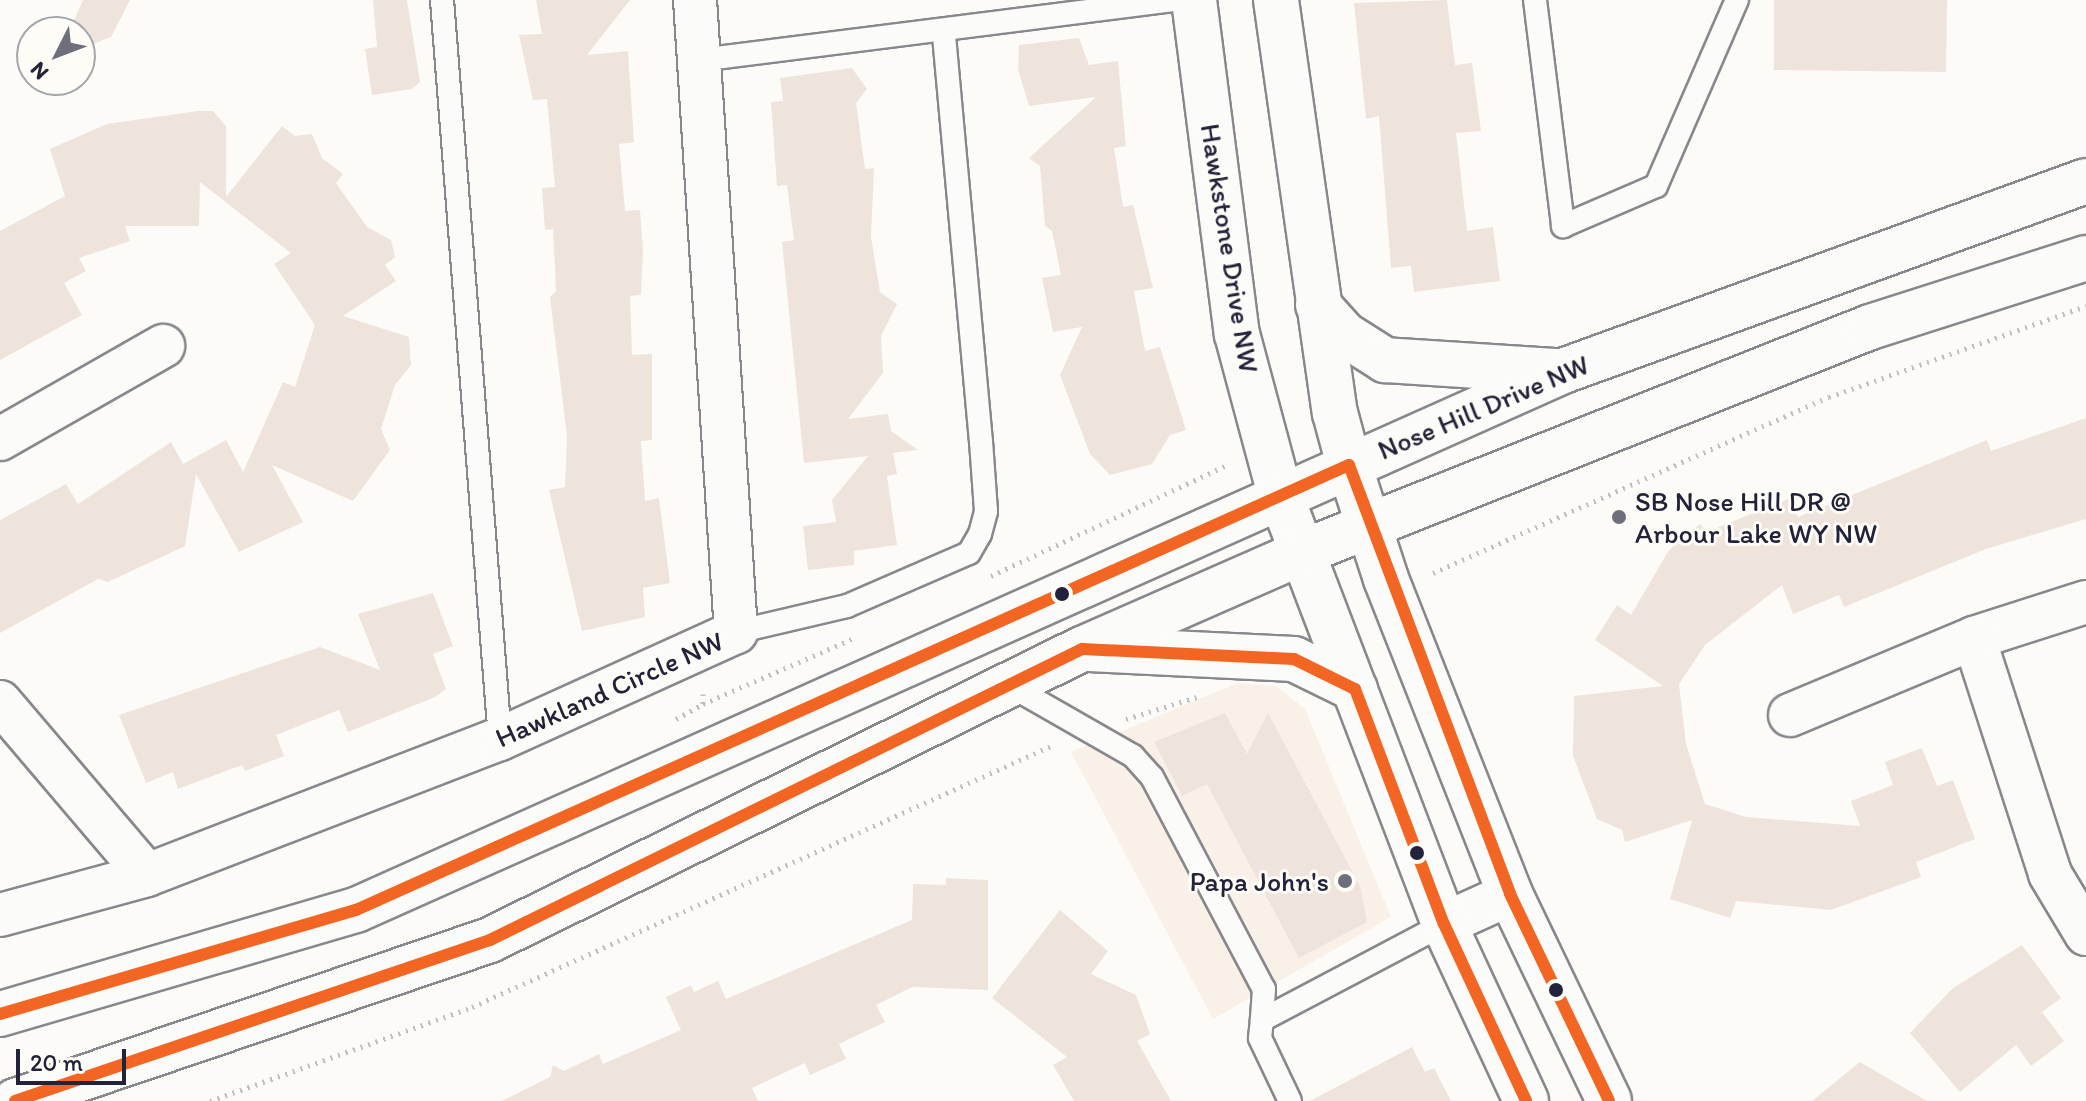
<!DOCTYPE html>
<html>
<head>
<meta charset="utf-8">
<style>
	body { margin:0 }
	#map { position:relative; width:2086px; height:1101px; overflow:hidden; background:#fcfbf8; font-family:Itim,sans-serif }
	div>[style] { position:absolute }
	.built>* { inset:0; background:#f9f0e7 }
	.building>* { inset:0; background:#eee4dc }
	.path>* { height:5px; margin-top:-2.5px; transform-origin:0; background:repeating-linear-gradient(90deg,#bfbfc0 0 2px,transparent 0 8px) }
	.roads { filter:drop-shadow(2px 0 #88888c) drop-shadow(-2px 0 #88888c) drop-shadow(0 2px #88888c) drop-shadow(0 -2px #88888c) }
	.service>* { height:22px; margin:-11px; padding:0 11px; transform-origin:11px; border-radius:11px; background:#fbfbf9 }
	.minor>* { height:42px; margin:-21px; padding:0 21px; transform-origin:21px; border-radius:21px; background:#fbfbf9 }
	.tertiary>* { height:44px; margin:-22px; padding:0 22px; transform-origin:22px; border-radius:22px; background:#fbfbf9 }
	.secondary>* { height:44px; margin:-22px; padding:0 22px; transform-origin:22px; border-radius:22px; background:#fbfbf9 }
	.bus-1>* { height:12px; margin:-6px; padding:0 6px; transform-origin:6px; border-radius:6px; background:#f26522 }
	.dots>* { width:22px; height:22px; translate:-50% -50%; box-sizing:border-box; border:4px solid #fdfcf7; border-radius:50% }
	span { translate:-50% -50%; white-space:nowrap; text-align:center; line-height:1.15; -webkit-text-stroke:6px #fdfcf7; paint-order:stroke }
	.street-label { font-size:28px; color:#22223b }
	.poi-label { font-size:28px; color:#22223b }
	.left { translate:0 -50%; text-align:left }
	.right { translate:-100% -50%; text-align:right }
	.north { position:absolute; left:16px; top:16px; width:80px; height:80px; box-sizing:border-box; background:#fdfcf7; border:2px solid #a5a5ac; border-radius:50%; rotate:228deg; font-size:22px; font-weight:700; line-height:32px; text-align:center; color:#22223b }
	.north::after { content:''; display:block; margin:auto; width:28px; height:36px; background:#6e6e7d; clip-path:polygon(50% 0,100% 100%,50% 72%,0 100%) }
	.scale { position:absolute; left:16px; top:1049px; width:110px; height:36px; box-sizing:border-box; border:4px solid #22223b; border-top:0; padding-left:10px; font-size:24px; line-height:28px; white-space:nowrap; color:#22223b; -webkit-text-stroke:6px #fdfcf7; paint-order:stroke }
</style>
</head>
<body>
<div id="map">
	<div class="built">
		<i style="clip-path:polygon(1238px 683px,1276px 686px,1305px 709px,1391px 917px,1213px 1019px,1071px 752px)"></i>
	</div>
	<div class="building">
		<i style="clip-path:polygon(83px 0,130px 0,111px 37px,88px 46px,84px 32px,72px 25px)"></i>
		<i style="clip-path:polygon(373px 0,407px 0,420px 82px,412px 89px,372px 95px,365px 49px,377px 47px)"></i>
		<i style="clip-path:polygon(536px 0,630px 0,587px 55px,628px 51px,634px 142px,619px 144px,625px 211px,640px 210px,643px 250px,641px 295px,630px 296px,632px 355px,652px 354px,652px 440px,641px 441px,645px 501px,659px 498px,670px 583px,643px 588px,645px 617px,582px 631px,549px 490px,565px 487px,567px 436px,550px 297px,556px 291px,553px 229px,545px 230px,542px 188px,555px 187px,547px 99px,533px 100px,519px 35px,542px 34px)"></i>
		<i style="clip-path:polygon(1447px 0,1455px 65px,1472px 63px,1481px 131px,1456px 133px,1467px 231px,1493px 227px,1500px 281px,1414px 292px,1411px 266px,1391px 268px,1379px 116px,1366px 119px,1354px 3px)"></i>
		<i style="clip-path:polygon(1774px 0,1947px 0,1946px 72px,1774px 70px)"></i>
		<i style="clip-path:polygon(1079px 38px,1089px 65px,1118px 61px,1126px 146px,1114px 148px,1123px 207px,1133px 205px,1153px 288px,1134px 291px,1145px 351px,1160px 347px,1186px 430px,1170px 435px,1152px 464px,1110px 475px,1090px 454px,1060px 375px,1082px 327px,1053px 332px,1042px 278px,1061px 275px,1052px 231px,1045px 226px,1040px 166px,1029px 158px,1096px 97px,1029px 106px,1018px 69px,1019px 45px)"></i>
		<i style="clip-path:polygon(852px 68px,867px 89px,856px 103px,865px 169px,874px 168px,871px 237px,880px 292px,897px 304px,881px 336px,883px 373px,848px 419px,888px 414px,891px 431px,918px 450px,893px 453px,897px 474px,887px 476px,897px 545px,854px 551px,854px 565px,808px 570px,803px 526px,836px 522px,832px 500px,868px 456px,804px 463px,782px 242px,794px 240px,787px 185px,777px 186px,771px 102px,783px 101px,780px 78px)"></i>
		<i style="clip-path:polygon(198px 111px,213px 111px,226px 126px,226px 197px,282px 126px,295px 136px,312px 134px,322px 158px,343px 174px,336px 183px,367px 227px,391px 240px,395px 257px,385px 265px,396px 281px,343px 316px,409px 337px,411px 365px,395px 385px,381px 429px,390px 450px,353px 501px,272px 465px,303px 522px,239px 552px,196px 474px,185px 546px,108px 582px,98px 579px,0 633px,0 520px,66px 484px,78px 504px,171px 442px,183px 464px,226px 440px,243px 472px,283px 382px,295px 387px,315px 325px,274px 264px,291px 253px,200px 182px,199px 226px,125px 226px,130px 241px,79px 258px,86px 271px,64px 283px,82px 315px,0 360px,0 231px,65px 196px,50px 149px,107px 124px)"></i>
		<i style="clip-path:polygon(2086px 418px,2086px 519px,1986px 549px,1844px 607px,1839px 595px,1793px 614px,1782px 585px,1705px 645px,1679px 684px,1686px 744px,1705px 804px,1746px 817px,1860px 826px,1851px 801px,1893px 785px,1885px 762px,1922px 748px,1937px 786px,1953px 780px,1975px 839px,1916px 862px,1921px 877px,1831px 910px,1736px 901px,1730px 918px,1670px 899px,1692px 820px,1625px 842px,1622px 830px,1597px 819px,1573px 756px,1574px 696px,1663px 686px,1595px 640px,1617px 605px,1631px 615px,1669px 550px,1700px 524px,1707px 532px,1790px 498px,1798px 517px,1987px 440px,1991px 451px)"></i>
		<i style="clip-path:polygon(433px 593px,453px 646px,433px 654px,446px 689px,435px 697px,348px 732px,339px 710px,276px 735px,284px 756px,245px 771px,242px 765px,178px 789px,173px 772px,146px 783px,119px 715px,320px 647px,380px 670px,358px 614px)"></i>
		<i style="clip-path:polygon(1225px 713px,1247px 754px,1268px 713px,1360px 886px,1367px 922px,1299px 958px,1207px 784px,1182px 796px,1154px 742px)"></i>
		<i style="clip-path:polygon(946px 878px,988px 880px,988px 990px,912px 987px,876px 1005px,885px 1022px,839px 1044px,846px 1059px,810px 1075px,805px 1063px,752px 1088px,758px 1101px,502px 1101px,550px 1077px,553px 1065px,564px 1071px,599px 1054px,603px 1064px,681px 1030px,666px 997px,691px 985px,694px 992px,718px 981px,726px 999px,912px 920px,913px 884px,946px 885px)"></i>
		<i style="clip-path:polygon(1060px 910px,1108px 951px,1091px 974px,1136px 995px,1150px 1034px,1137px 1041px,1171px 1101px,1074px 1101px,1053px 1065px,1067px 1057px,992px 998px)"></i>
		<i style="clip-path:polygon(2022px 945px,2061px 998px,2042px 1012px,2064px 1041px,2031px 1066px,2016px 1045px,1960px 1092px,1910px 1033px,1953px 988px)"></i>
		<i style="clip-path:polygon(1412px 1047px,1425px 1072px,1434px 1068px,1451px 1101px,1310px 1101px)"></i>
		<i style="clip-path:polygon(1860px 1062px,1927px 1101px,1812px 1101px)"></i>
	</div>
	<div class="path">
		<i style="left:1433px;top:573px;width:433px;rotate:-24deg"></i>
		<i style="left:1829px;top:397px;width:273px;rotate:-19.5deg"></i>
		<i style="left:991px;top:576px;width:261px;rotate:-25.2deg"></i>
		<i style="left:703px;top:694px;width:10px;rotate:90deg"></i>
		<i style="left:703px;top:704px;width:165px;rotate:-23.6deg"></i>
		<i style="left:676px;top:719px;width:31px;rotate:-29deg"></i>
		<i style="left:1126px;top:719px;width:74px;rotate:-17.2deg"></i>
		<i style="left:210px;top:1101px;width:278px;rotate:-19.7deg"></i>
		<i style="left:472px;top:1007px;width:637px;rotate:-24.27deg"></i>
	</div>
	<div class="roads">
		<div class="service">
			<i style="left:442px;top:0;width:741px;rotate:85.51deg"></i>
			<i style="left:1535px;top:0;width:228px;rotate:82.9deg"></i>
			<i style="left:1563px;top:226px;width:101px;rotate:-23.3deg"></i>
			<i style="left:1656px;top:186px;width:203px;rotate:-66.5deg"></i>
			<i style="left:700px;top:60px;width:482px;rotate:-7.2deg"></i>
			<i style="left:736px;top:632px;width:114px;rotate:-13.2deg"></i>
			<i style="left:847px;top:606px;width:133px;rotate:-23.5deg"></i>
			<i style="left:969px;top:553px;width:22px;rotate:-60deg"></i>
			<i style="left:980px;top:534px;width:24px;rotate:-75deg"></i>
			<i style="left:986px;top:511px;width:69px;rotate:-94.1deg"></i>
			<i style="left:981px;top:442px;width:412px;rotate:-95.2deg"></i>
			<i style="left:1009px;top:685px;width:143px;rotate:29.8deg"></i>
			<i style="left:1133px;top:756px;width:28px;rotate:48deg"></i>
			<i style="left:1152px;top:777px;width:240px;rotate:62.2deg"></i>
			<i style="left:1264px;top:989px;width:31px;rotate:94deg"></i>
			<i style="left:1290px;top:1101px;width:70px;rotate:-115.5deg"></i>
			<i style="left:1260px;top:1038px;width:18px;rotate:-84deg"></i>
			<i style="left:1262px;top:1020px;width:206px;rotate:-27.8deg"></i>
		</div>
		<div class="minor">
			<i style="left:0;top:439px;width:188px;rotate:-29.7deg"></i>
			<i style="left:2086px;top:602px;width:118px;rotate:162.2deg"></i>
			<i style="left:1974px;top:638px;width:248px;rotate:72.1deg"></i>
			<i style="left:2050px;top:874px;width:70px;rotate:59deg"></i>
			<i style="left:0;top:702px;width:227px;rotate:49.6deg"></i>
			<i style="left:147px;top:875px;width:378px;rotate:-21.1deg"></i>
			<i style="left:500px;top:739px;width:259px;rotate:-24.4deg"></i>
			<i style="left:736px;top:632px;width:633px;rotate:-93.71deg"></i>
			<i style="left:1790px;top:715px;width:199px;rotate:-22.7deg"></i>
			<i style="left:0;top:915px;width:152px;rotate:-15.2deg"></i>
			<i style="left:1444px;top:924px;width:72px;rotate:-24.4deg"></i>
		</div>
		<div class="tertiary">
			<i style="left:1194px;top:0;width:337px;rotate:82.7deg"></i>
			<i style="left:1237px;top:334px;width:166px;rotate:75deg"></i>
			<i style="left:1280px;top:494px;width:460px;rotate:69.1deg"></i>
			<i style="left:1444px;top:924px;width:195px;rotate:65.1deg"></i>
			<i style="left:1276px;top:0;width:417px;rotate:81.9deg"></i>
			<i style="left:1335px;top:413px;width:54px;rotate:74.9deg"></i>
			<i style="left:1349px;top:465px;width:120px;rotate:72deg"></i>
			<i style="left:1386px;top:579px;width:339px;rotate:68.5deg"></i>
			<i style="left:1510px;top:894px;width:229px;rotate:64.4deg"></i>
		</div>
		<div class="secondary">
			<i style="left:1318px;top:305px;width:39px;rotate:48deg"></i>
			<i style="left:1344px;top:334px;width:49px;rotate:32.4deg"></i>
			<i style="left:1385px;top:360px;width:171px;rotate:3.7deg"></i>
			<i style="left:1088px;top:649px;width:206px;rotate:2.8deg"></i>
			<i style="left:1294px;top:659px;width:68px;rotate:26.2deg"></i>
			<i style="left:0;top:1014px;width:371px;rotate:-16.3deg"></i>
			<i style="left:356px;top:910px;width:1322px;rotate:-24.06deg"></i>
			<i style="left:1563px;top:371px;width:556px;rotate:-19.97deg"></i>
			<i style="left:15px;top:1101px;width:502px;rotate:-18.72deg"></i>
			<i style="left:490px;top:940px;width:660px;rotate:-26.18deg"></i>
			<i style="left:1082px;top:649px;width:241px;rotate:-23.7deg"></i>
			<i style="left:1303px;top:552px;width:610px;rotate:-21.64deg"></i>
			<i style="left:1870px;top:327px;width:227px;rotate:-17.7deg"></i>
		</div>
	</div>
	<div class="bus-1">
		<i style="left:0;top:1014px;width:371px;rotate:-16.3deg"></i>
		<i style="left:356px;top:910px;width:1088px;rotate:-24.14deg"></i>
		<i style="left:1349px;top:465px;width:458px;rotate:69.4deg"></i>
		<i style="left:1510px;top:894px;width:229px;rotate:64.4deg"></i>
		<i style="left:15px;top:1101px;width:502px;rotate:-18.72deg"></i>
		<i style="left:490px;top:940px;width:660px;rotate:-26.18deg"></i>
		<i style="left:1082px;top:649px;width:212px;rotate:2.7deg"></i>
		<i style="left:1294px;top:659px;width:68px;rotate:26.2deg"></i>
		<i style="left:1355px;top:689px;width:251px;rotate:69.3deg"></i>
		<i style="left:1444px;top:924px;width:195px;rotate:65.1deg"></i>
	</div>
	<div class="dots">
		<i style="left:1619px;top:517px;background:#6e6e7d"></i>
		<i style="left:1062px;top:594px;background:#22223b"></i>
		<i style="left:1417px;top:853px;background:#22223b"></i>
		<i style="left:1345px;top:881px;background:#6e6e7d"></i>
		<i style="left:1556px;top:990px;background:#22223b"></i>
	</div>
	<div class="street-label">
		<span style="left:1230px;top:248px;rotate:81deg">Hawkstone Drive NW</span>
		<span style="left:1483px;top:407px;rotate:-23deg">Nose Hill Drive NW</span>
		<span style="left:609px;top:689px;rotate:-24deg">Hawkland Circle NW</span>
	</div>
	<div class="poi-label">
		<span class="left" style="left:1635px;top:517px">SB Nose Hill DR @<br>Arbour Lake WY NW</span>
		<span class="right" style="left:1329px;top:881px">Papa John's</span>
	</div>
	<div class="north">N</div>
	<div class="scale">20 m</div>
</div>
</body>
</html>
